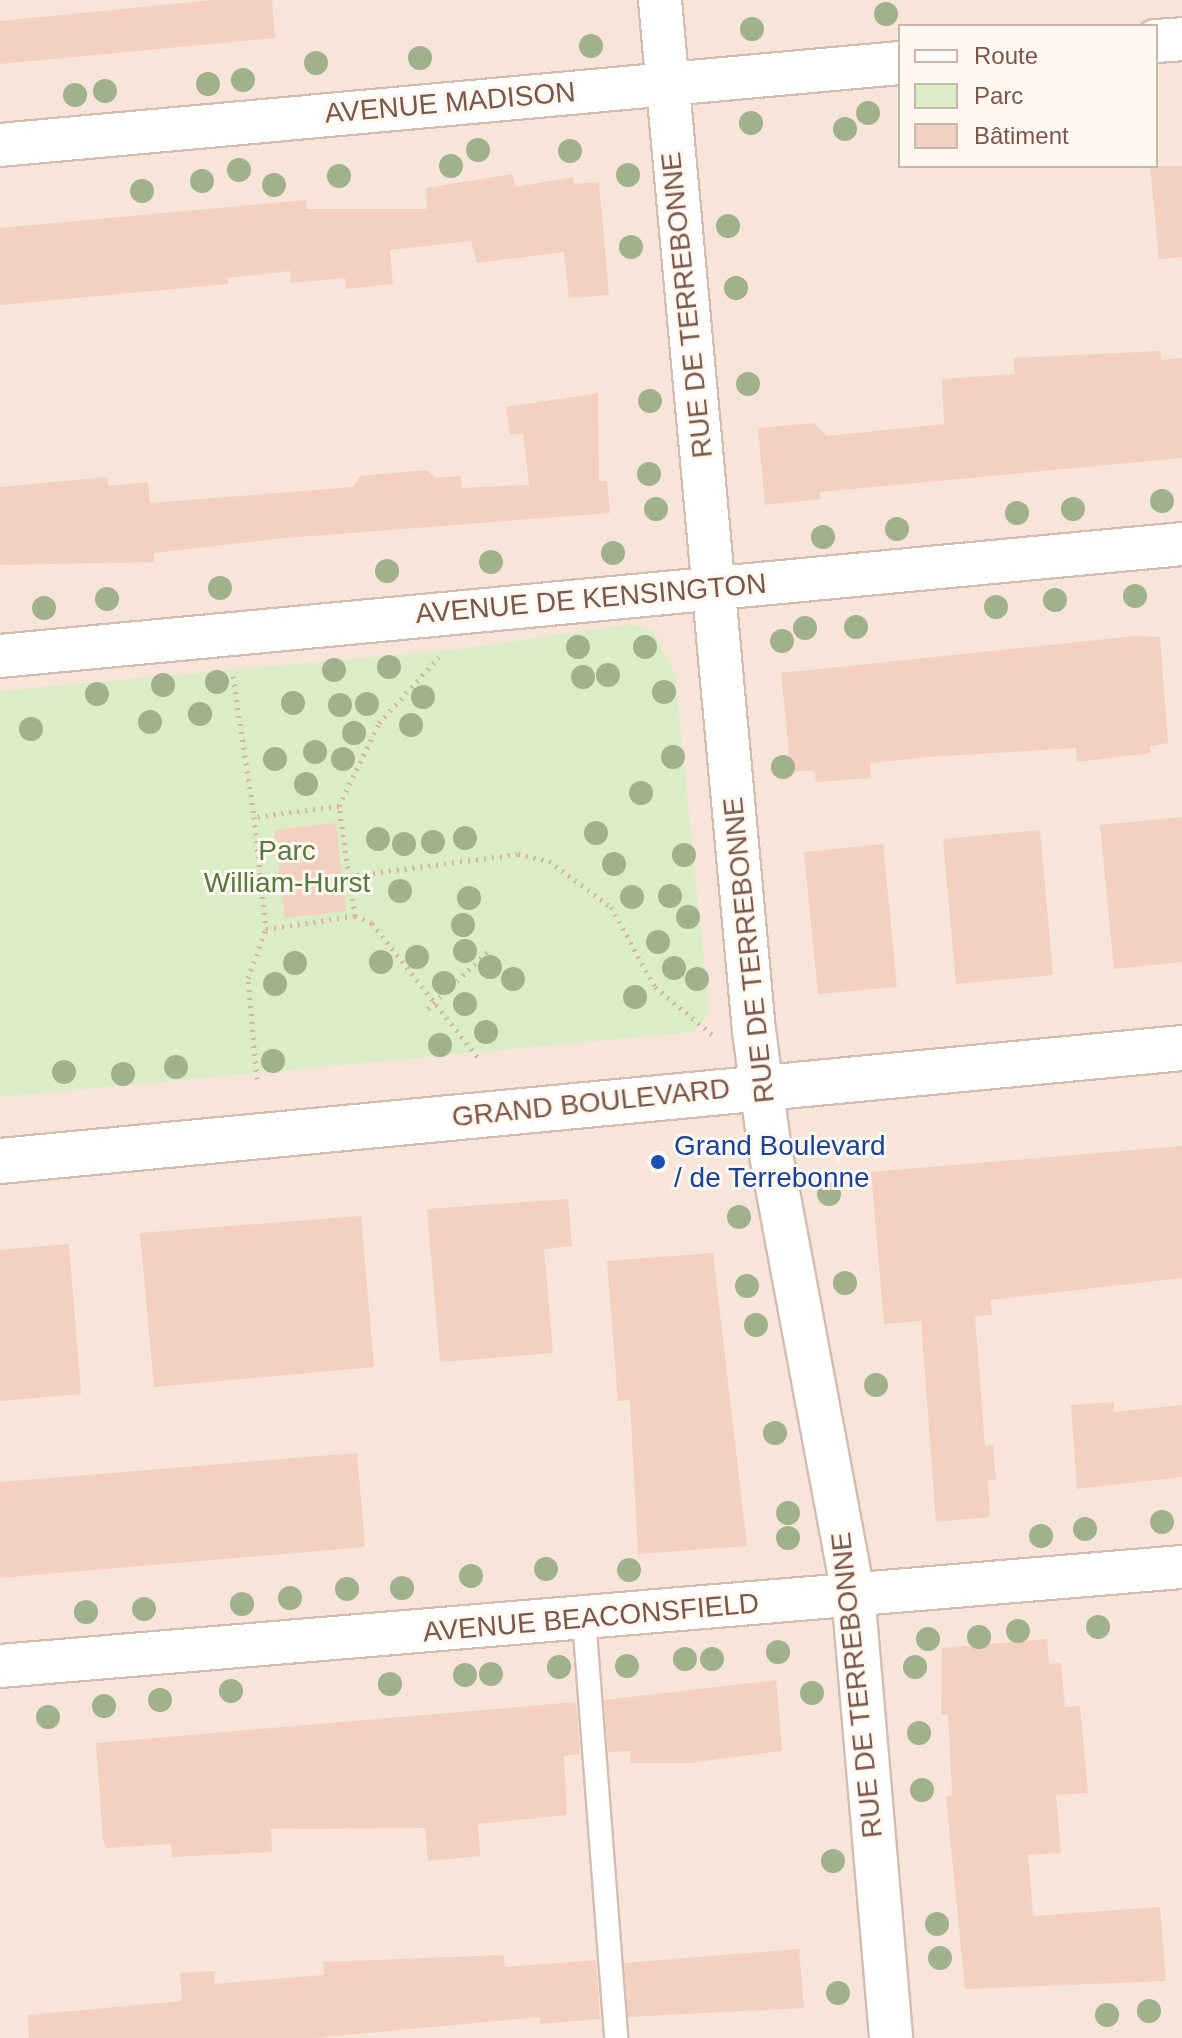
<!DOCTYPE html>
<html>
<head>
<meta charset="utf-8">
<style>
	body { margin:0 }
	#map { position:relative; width:1182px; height:2038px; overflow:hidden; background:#fdf4ea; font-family:Arial,sans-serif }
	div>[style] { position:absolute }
	.residential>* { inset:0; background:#f6e5d8 }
	.green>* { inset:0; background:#daedc7 }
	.building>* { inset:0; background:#f4d0c0 }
	.path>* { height:5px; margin-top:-2.5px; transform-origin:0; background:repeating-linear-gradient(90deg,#dab3a2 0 2px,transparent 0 8px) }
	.roads { filter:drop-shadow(2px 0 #d3bdb1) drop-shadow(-2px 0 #d3bdb1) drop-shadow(0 2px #d3bdb1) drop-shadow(0 -2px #d3bdb1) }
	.lane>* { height:22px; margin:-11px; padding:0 11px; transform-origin:11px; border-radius:11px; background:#fff }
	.street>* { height:42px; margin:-21px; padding:0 21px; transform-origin:21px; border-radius:21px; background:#fff }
	.secondary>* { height:44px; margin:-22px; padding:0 22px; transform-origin:22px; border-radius:22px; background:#fff }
	.trees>* { width:24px; height:24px; margin:-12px; border-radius:50%; background:#a1b18c }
	.dots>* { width:22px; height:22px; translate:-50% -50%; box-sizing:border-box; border:4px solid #fff8f1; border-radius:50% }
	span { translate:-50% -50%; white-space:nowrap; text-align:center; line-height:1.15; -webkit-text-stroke:6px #fff8f1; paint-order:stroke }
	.street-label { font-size:28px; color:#7a574b }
	.park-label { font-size:28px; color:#567a3f }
	.transit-label { font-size:28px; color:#164399 }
	.left { translate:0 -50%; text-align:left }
	.legend { position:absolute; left:898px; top:24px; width:260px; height:144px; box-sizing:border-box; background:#fff8f1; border:2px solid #cab8af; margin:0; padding:10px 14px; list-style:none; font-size:24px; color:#7a574b }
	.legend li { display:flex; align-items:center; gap:16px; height:40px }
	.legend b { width:40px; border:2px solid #cab8af }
</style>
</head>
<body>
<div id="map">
	<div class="residential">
		<i style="clip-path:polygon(evenodd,0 0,1182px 0,1182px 2038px,0 2038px,0 0,900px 26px,1156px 26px,1156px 166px,900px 166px,900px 26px)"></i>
	</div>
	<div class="green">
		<i style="clip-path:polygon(632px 624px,654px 632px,675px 675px,709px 1013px,693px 1032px,0 1097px,0 691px,460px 649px)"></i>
	</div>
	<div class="building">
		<i style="clip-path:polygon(213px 0,272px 0,275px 38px,0 64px,0 21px)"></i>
		<i style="clip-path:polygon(1150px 166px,1182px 166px,1182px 257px,1159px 259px)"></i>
		<i style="clip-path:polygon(512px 174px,516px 187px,573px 177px,574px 184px,599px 182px,609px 295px,569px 298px,564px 252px,477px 263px,471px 241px,390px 250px,393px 284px,346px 289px,345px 278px,291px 283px,290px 271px,227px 278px,228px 284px,0 305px,0 228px,306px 200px,307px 209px,427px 209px,426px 188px)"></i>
		<i style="clip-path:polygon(1160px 351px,1161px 360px,1182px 358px,1182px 458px,820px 492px,821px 499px,765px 505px,758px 428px,813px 423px,827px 436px,944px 424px,942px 379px,1015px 374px,1013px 358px)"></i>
		<i style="clip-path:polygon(598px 393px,599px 481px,607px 481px,610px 513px,285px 538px,154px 553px,154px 562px,0 565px,0 487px,107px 477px,108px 486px,148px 482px,150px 503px,353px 487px,360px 476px,427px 470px,436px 478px,461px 476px,462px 488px,529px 485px,523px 433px,510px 435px,506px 407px)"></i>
		<i style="clip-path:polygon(1135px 636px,1160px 637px,1168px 743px,1150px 746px,1151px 753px,1077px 762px,1076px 748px,929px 757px,870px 763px,871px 778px,816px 782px,814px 770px,791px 772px,781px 673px)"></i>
		<i style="clip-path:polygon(1182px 817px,1182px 962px,1114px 969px,1100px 825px)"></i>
		<i style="clip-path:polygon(336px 823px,346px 911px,285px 918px,274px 830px)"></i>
		<i style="clip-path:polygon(1040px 830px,1053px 975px,956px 984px,943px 839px)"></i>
		<i style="clip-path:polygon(883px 844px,897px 987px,818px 994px,804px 852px)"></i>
		<i style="clip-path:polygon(1182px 1146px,1182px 1278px,990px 1300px,992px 1315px,975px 1316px,985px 1446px,993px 1445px,996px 1480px,988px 1480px,990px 1517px,936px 1522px,921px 1321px,884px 1324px,871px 1172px)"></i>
		<i style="clip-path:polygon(568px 1199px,572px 1246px,544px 1249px,553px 1353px,440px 1362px,427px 1209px)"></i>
		<i style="clip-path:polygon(361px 1216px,374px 1367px,154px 1387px,140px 1233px)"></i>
		<i style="clip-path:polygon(69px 1244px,81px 1394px,0 1401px,0 1250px)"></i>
		<i style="clip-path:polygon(713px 1253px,747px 1546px,638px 1554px,630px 1400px,618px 1401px,607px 1261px)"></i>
		<i style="clip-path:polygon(1114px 1402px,1114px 1412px,1182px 1405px,1182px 1477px,1077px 1489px,1071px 1405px)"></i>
		<i style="clip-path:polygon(357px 1453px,365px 1547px,0 1578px,0 1482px)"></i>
		<i style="clip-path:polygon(1047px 1639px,1049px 1664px,1061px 1663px,1065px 1707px,1080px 1706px,1088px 1793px,1056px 1795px,1061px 1853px,1028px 1855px,1033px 1916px,1160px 1907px,1166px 1981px,965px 1989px,946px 1796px,952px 1796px,951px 1772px,948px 1715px,941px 1715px,942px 1648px)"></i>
		<i style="clip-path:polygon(776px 1680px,782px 1751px,689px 1763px,631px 1763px,630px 1751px,608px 1752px,604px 1700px)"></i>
		<i style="clip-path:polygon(576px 1702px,580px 1754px,564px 1756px,567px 1815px,478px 1824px,480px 1856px,428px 1861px,425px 1828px,271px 1829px,272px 1852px,172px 1857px,171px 1844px,107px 1848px,103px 1840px,96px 1743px)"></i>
		<i style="clip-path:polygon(799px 1949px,804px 2008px,628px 2017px,624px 1963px)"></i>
		<i style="clip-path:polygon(504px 1955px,505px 1967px,596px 1960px,600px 2019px,540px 2024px,540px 2017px,314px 2038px,29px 2038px,28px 2015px,182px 2001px,180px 1973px,214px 1971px,215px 1984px,324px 1975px,323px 1962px)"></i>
	</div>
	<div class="path">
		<i style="left:233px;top:676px;width:143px;rotate:81.5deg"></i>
		<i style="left:339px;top:806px;width:92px;rotate:-64.3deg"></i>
		<i style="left:379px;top:723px;width:89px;rotate:-47.7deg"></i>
		<i style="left:349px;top:876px;width:71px;rotate:-98.1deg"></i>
		<i style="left:339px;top:806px;width:86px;rotate:172.6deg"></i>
		<i style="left:254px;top:817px;width:113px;rotate:83.9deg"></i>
		<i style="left:266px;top:929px;width:90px;rotate:-8.3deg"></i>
		<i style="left:355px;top:916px;width:40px;rotate:-98.5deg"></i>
		<i style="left:349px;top:876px;width:170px;rotate:-7.4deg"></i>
		<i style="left:518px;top:854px;width:32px;rotate:13deg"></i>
		<i style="left:549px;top:861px;width:77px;rotate:36.6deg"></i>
		<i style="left:611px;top:907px;width:91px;rotate:61.2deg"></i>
		<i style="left:655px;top:987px;width:75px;rotate:39.6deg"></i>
		<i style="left:355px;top:916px;width:18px;rotate:22deg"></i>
		<i style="left:372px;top:923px;width:174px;rotate:51.8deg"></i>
		<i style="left:428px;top:1009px;width:85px;rotate:-44deg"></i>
		<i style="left:257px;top:1079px;width:101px;rotate:-95.1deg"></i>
		<i style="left:248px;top:978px;width:52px;rotate:-69.8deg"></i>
	</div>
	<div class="roads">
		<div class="lane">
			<i style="left:584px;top:1619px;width:420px;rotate:85.6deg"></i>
		</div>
		<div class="street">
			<i style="left:660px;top:0;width:1034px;rotate:84.79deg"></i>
			<i style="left:754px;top:1030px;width:115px;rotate:82.5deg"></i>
			<i style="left:769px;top:1144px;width:457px;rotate:79.4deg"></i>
			<i style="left:853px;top:1593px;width:447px;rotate:85.1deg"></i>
			<i style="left:1156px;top:41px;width:26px;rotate:-4deg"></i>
			<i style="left:0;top:145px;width:904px;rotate:-5.21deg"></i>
			<i style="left:0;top:656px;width:1187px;rotate:-5.41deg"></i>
			<i style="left:0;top:1666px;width:1186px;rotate:-4.79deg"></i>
		</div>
		<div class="secondary">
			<i style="left:0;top:1161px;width:1187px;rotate:-5.46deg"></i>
		</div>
	</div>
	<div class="trees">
		<i style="left:886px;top:14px"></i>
		<i style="left:752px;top:29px"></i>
		<i style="left:591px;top:46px"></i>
		<i style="left:420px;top:58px"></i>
		<i style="left:316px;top:63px"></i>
		<i style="left:243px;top:80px"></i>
		<i style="left:208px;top:84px"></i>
		<i style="left:105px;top:91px"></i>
		<i style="left:75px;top:95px"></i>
		<i style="left:868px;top:113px"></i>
		<i style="left:751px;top:123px"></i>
		<i style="left:845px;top:129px"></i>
		<i style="left:478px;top:150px"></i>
		<i style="left:570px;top:151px"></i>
		<i style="left:451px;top:166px"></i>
		<i style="left:239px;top:170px"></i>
		<i style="left:628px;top:175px"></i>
		<i style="left:339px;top:176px"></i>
		<i style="left:202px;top:181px"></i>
		<i style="left:274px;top:185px"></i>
		<i style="left:142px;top:191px"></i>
		<i style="left:728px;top:226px"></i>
		<i style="left:631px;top:247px"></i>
		<i style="left:736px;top:288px"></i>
		<i style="left:748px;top:384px"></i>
		<i style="left:650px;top:401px"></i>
		<i style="left:649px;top:474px"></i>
		<i style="left:1162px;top:501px"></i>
		<i style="left:656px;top:509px"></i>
		<i style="left:1073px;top:509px"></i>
		<i style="left:1017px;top:513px"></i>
		<i style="left:897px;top:529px"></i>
		<i style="left:823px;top:537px"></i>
		<i style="left:613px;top:553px"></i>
		<i style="left:491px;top:562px"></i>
		<i style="left:387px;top:571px"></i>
		<i style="left:220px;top:588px"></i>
		<i style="left:1135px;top:596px"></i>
		<i style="left:107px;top:599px"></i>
		<i style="left:1055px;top:600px"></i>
		<i style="left:996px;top:607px"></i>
		<i style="left:44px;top:608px"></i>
		<i style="left:856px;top:627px"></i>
		<i style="left:805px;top:628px"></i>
		<i style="left:782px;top:641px"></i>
		<i style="left:578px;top:647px"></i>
		<i style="left:645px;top:647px"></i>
		<i style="left:389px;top:667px"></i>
		<i style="left:334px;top:670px"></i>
		<i style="left:608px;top:675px"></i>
		<i style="left:583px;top:677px"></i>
		<i style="left:217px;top:682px"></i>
		<i style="left:163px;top:685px"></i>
		<i style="left:664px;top:692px"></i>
		<i style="left:97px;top:694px"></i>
		<i style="left:423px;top:697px"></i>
		<i style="left:293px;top:703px"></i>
		<i style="left:367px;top:704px"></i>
		<i style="left:340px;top:705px"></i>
		<i style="left:200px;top:714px"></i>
		<i style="left:150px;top:722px"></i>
		<i style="left:411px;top:725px"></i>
		<i style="left:31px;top:729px"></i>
		<i style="left:354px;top:733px"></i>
		<i style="left:315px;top:752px"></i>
		<i style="left:673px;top:757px"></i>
		<i style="left:275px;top:759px"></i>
		<i style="left:343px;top:759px"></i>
		<i style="left:783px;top:767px"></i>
		<i style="left:306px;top:784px"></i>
		<i style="left:641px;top:793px"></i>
		<i style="left:596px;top:833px"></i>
		<i style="left:465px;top:838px"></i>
		<i style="left:378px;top:839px"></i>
		<i style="left:433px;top:842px"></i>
		<i style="left:404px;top:844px"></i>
		<i style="left:684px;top:855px"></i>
		<i style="left:614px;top:864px"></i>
		<i style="left:400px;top:891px"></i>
		<i style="left:670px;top:896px"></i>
		<i style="left:632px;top:897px"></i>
		<i style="left:469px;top:898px"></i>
		<i style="left:688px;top:917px"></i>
		<i style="left:463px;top:925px"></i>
		<i style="left:658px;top:942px"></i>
		<i style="left:465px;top:951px"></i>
		<i style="left:417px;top:957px"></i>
		<i style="left:381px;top:962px"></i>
		<i style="left:295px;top:963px"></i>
		<i style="left:490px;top:967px"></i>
		<i style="left:674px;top:968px"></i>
		<i style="left:513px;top:979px"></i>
		<i style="left:697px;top:979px"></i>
		<i style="left:444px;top:983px"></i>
		<i style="left:275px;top:984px"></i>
		<i style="left:635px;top:997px"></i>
		<i style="left:465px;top:1004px"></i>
		<i style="left:486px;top:1032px"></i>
		<i style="left:440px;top:1045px"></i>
		<i style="left:273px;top:1061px"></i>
		<i style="left:176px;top:1067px"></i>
		<i style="left:64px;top:1072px"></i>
		<i style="left:123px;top:1074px"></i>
		<i style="left:829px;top:1194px"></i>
		<i style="left:739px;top:1217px"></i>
		<i style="left:845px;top:1283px"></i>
		<i style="left:747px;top:1286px"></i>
		<i style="left:756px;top:1325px"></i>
		<i style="left:876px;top:1385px"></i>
		<i style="left:775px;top:1433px"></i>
		<i style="left:788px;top:1513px"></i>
		<i style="left:1162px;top:1522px"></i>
		<i style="left:1085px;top:1529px"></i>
		<i style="left:1041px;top:1536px"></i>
		<i style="left:788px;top:1538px"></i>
		<i style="left:546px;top:1569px"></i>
		<i style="left:629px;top:1570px"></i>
		<i style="left:471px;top:1576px"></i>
		<i style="left:402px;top:1588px"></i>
		<i style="left:347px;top:1589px"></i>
		<i style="left:290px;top:1598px"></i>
		<i style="left:242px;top:1604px"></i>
		<i style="left:144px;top:1609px"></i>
		<i style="left:86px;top:1612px"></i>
		<i style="left:1098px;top:1627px"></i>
		<i style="left:1018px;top:1631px"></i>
		<i style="left:979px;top:1637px"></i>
		<i style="left:928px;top:1639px"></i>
		<i style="left:778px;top:1652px"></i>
		<i style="left:685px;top:1659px"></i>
		<i style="left:712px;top:1659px"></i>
		<i style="left:627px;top:1666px"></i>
		<i style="left:559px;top:1667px"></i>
		<i style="left:915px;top:1667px"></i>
		<i style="left:491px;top:1674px"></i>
		<i style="left:465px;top:1675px"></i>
		<i style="left:390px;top:1684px"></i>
		<i style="left:231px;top:1691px"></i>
		<i style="left:812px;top:1693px"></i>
		<i style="left:160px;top:1700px"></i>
		<i style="left:104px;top:1706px"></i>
		<i style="left:48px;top:1717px"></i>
		<i style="left:919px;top:1733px"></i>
		<i style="left:922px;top:1790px"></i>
		<i style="left:833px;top:1861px"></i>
		<i style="left:937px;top:1924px"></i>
		<i style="left:940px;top:1958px"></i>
		<i style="left:838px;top:1993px"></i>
		<i style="left:1149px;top:2011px"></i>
		<i style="left:1107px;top:2015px"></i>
	</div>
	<div class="dots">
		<i style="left:658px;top:1162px;background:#1a4fb4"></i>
	</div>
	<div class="street-label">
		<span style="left:450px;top:103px;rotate:-5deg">AVENUE MADISON</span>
		<span style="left:687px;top:305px;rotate:-96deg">RUE DE TERREBONNE</span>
		<span style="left:591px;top:599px;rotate:-5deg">AVENUE DE KENSINGTON</span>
		<span style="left:749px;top:950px;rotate:-96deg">RUE DE TERREBONNE</span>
		<span style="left:591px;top:1103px;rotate:-6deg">GRAND BOULEVARD</span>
		<span style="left:591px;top:1618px;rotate:-5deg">AVENUE BEACONSFIELD</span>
		<span style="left:857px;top:1685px;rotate:-96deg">RUE DE TERREBONNE</span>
	</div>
	<div class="park-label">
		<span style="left:287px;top:867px">Parc<br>William-Hurst</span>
	</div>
	<div class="transit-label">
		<span class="left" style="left:674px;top:1162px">Grand Boulevard<br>/ de Terrebonne</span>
	</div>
	<ul class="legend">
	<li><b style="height:10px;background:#fff"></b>Route</li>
	<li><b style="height:22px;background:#daedc7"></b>Parc</li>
	<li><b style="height:22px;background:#f4d0c0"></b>Bâtiment</li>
	</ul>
</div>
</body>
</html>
